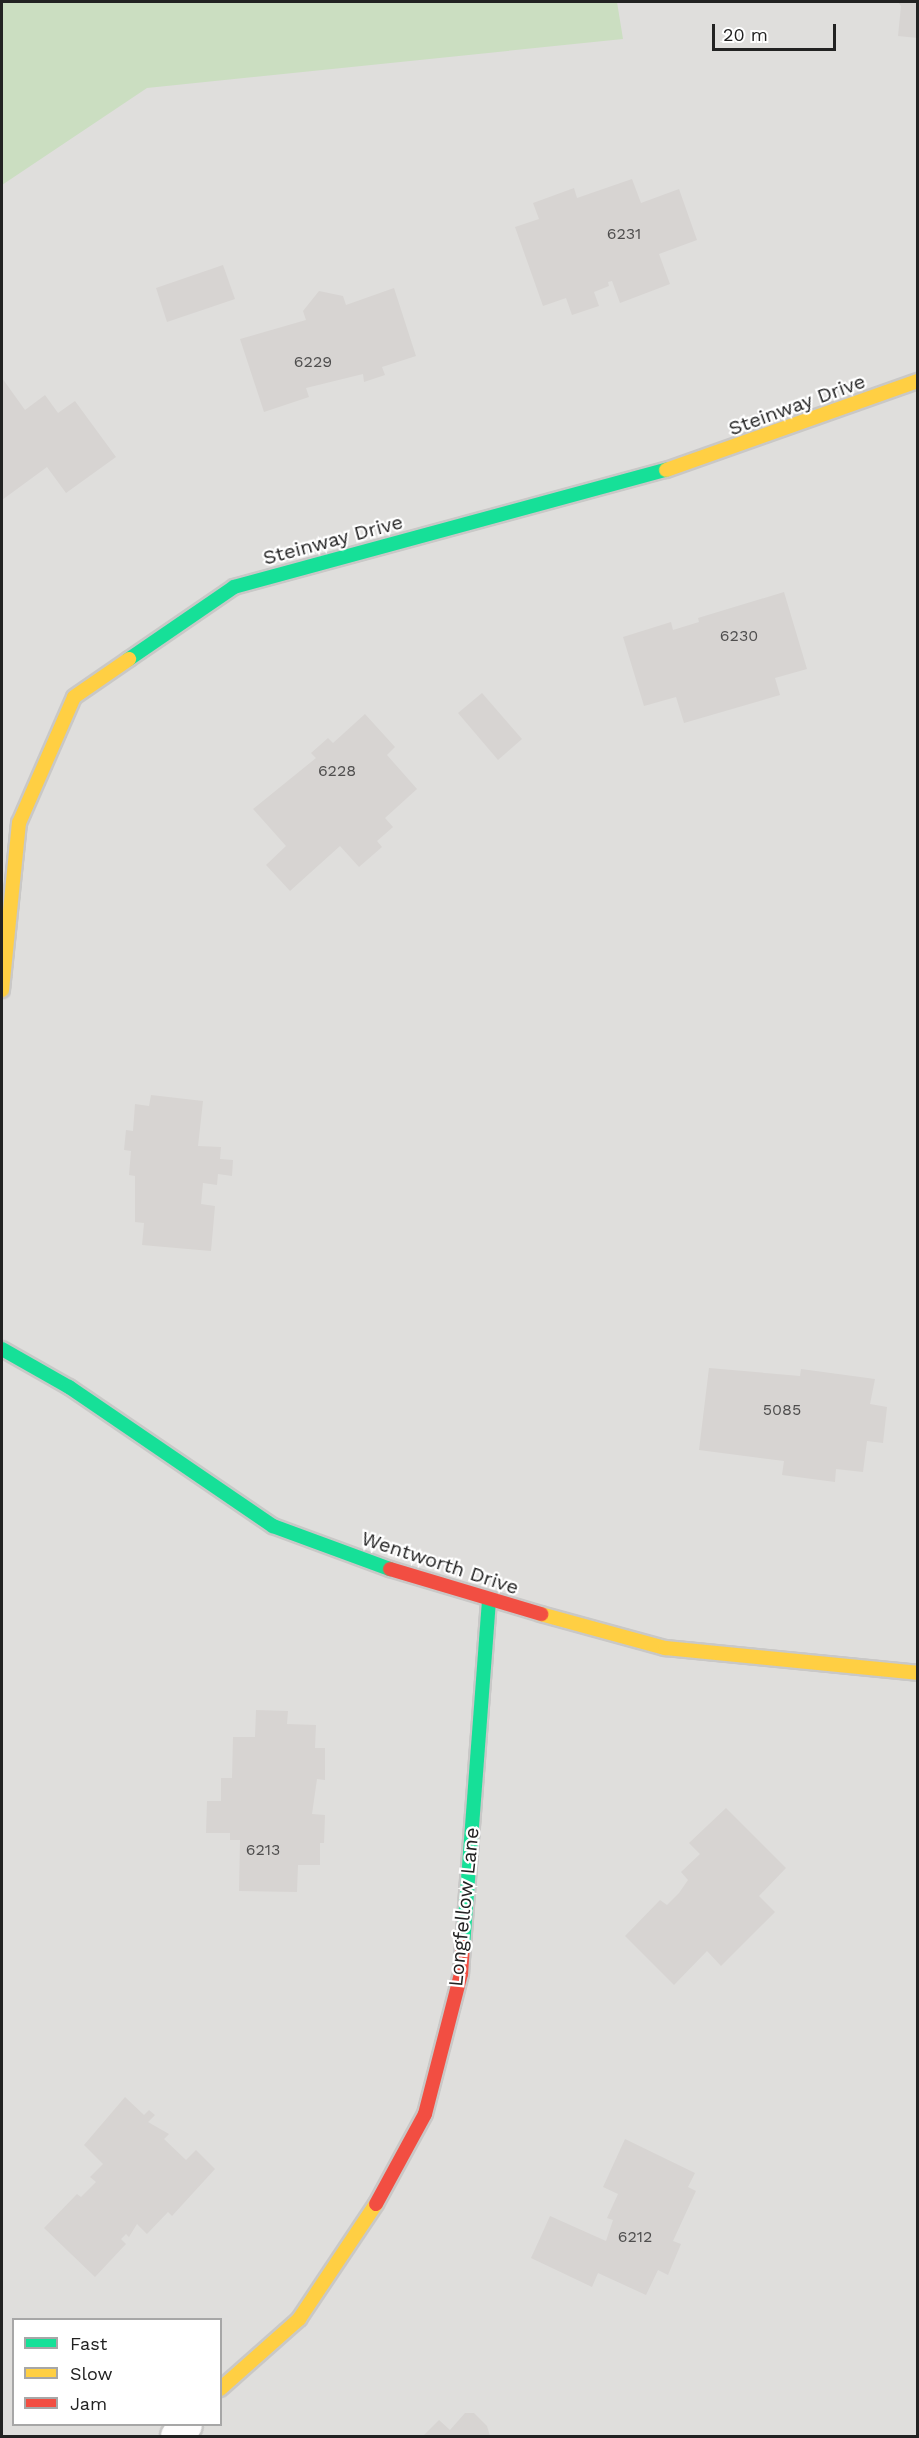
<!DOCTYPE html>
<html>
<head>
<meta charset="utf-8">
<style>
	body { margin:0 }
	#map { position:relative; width:919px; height:2438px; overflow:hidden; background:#f0eeeb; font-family:"Work Sans",sans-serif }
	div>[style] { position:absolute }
	.residential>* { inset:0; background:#dfdedc }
	.forest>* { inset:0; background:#cbdec1 }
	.building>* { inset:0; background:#d7d4d2 }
	.roads { filter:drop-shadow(2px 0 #c9c8c7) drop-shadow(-2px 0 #c9c8c7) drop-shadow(0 2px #c9c8c7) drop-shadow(0 -2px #c9c8c7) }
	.street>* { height:33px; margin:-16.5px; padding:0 16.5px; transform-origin:16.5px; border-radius:16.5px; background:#fdfcfc }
	.fast>* { height:14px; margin:-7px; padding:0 7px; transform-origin:7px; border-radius:7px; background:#16e098 }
	.slow>* { height:14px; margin:-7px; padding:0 7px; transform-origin:7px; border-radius:7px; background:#ffcf43 }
	.jam>* { height:14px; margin:-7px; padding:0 7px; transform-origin:7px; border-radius:7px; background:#f24e42 }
	span { translate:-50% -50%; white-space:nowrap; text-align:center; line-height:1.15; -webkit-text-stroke:4.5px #fff; paint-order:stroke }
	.number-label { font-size:16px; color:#4f4e4e }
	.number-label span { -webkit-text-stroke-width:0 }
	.street-label { font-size:20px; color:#222 }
	.frame { position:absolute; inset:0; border:3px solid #222; pointer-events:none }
	.legend { position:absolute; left:12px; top:2318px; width:210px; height:108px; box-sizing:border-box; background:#fff; border:2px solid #a7a7a7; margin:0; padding:8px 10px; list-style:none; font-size:18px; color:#222 }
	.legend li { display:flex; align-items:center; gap:12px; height:30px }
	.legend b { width:30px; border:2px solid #a7a7a7 }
	.scale { position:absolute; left:712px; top:24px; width:124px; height:27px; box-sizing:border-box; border:3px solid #222; border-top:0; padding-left:8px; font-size:18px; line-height:21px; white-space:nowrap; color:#222; -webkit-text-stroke:4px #fff; paint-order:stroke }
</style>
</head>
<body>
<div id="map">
	<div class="residential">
		<i style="clip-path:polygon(evenodd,2px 2px,917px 2px,917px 2436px,2px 2436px,2px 2px,14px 2320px,220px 2320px,220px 2424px,14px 2424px,14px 2320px)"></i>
	</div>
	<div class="forest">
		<i style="clip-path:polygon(2px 2px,617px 2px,623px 39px,147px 88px,2px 185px)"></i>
	</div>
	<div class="building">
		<i style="clip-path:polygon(898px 2px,918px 2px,918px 38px,898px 36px,901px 6px)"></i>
		<i style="clip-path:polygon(632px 179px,641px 203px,679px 189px,697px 240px,659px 254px,670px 284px,620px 303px,612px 281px,608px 282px,609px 286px,594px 292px,599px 306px,572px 315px,566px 298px,543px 306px,515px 227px,539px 219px,533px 203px,574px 188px,577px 198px)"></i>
		<i style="clip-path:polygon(223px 265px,235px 299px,167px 322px,156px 288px)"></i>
		<i style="clip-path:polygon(394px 288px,416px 356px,382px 367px,385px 375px,364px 382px,363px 374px,306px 388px,309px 397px,264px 412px,240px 339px,306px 320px,303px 311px,319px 291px,343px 296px,346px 305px)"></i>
		<i style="clip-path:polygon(2px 378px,25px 410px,45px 395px,58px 413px,75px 401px,116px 457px,66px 493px,47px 467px,2px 500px)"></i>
		<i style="clip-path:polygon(784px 592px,807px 669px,775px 678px,780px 695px,684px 723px,676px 697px,644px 706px,623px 637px,671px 622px,673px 630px,699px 622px,698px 618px)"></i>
		<i style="clip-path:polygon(482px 693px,522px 739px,498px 760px,458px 713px)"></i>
		<i style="clip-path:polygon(365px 714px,395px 747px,387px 755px,417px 789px,385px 818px,393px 827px,377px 841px,382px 847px,359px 867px,340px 846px,290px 891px,266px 865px,286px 846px,253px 809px,316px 758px,311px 753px,328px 738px,333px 743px)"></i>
		<i style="clip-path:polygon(151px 1095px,203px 1101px,198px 1146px,221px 1147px,220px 1159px,233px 1160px,232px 1176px,218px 1174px,217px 1185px,203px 1183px,201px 1204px,215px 1206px,211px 1251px,142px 1245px,144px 1223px,135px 1222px,135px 1176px,129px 1175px,131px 1151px,124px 1150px,126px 1130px,133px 1131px,135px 1104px,149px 1106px)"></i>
		<i style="clip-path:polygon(709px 1368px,800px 1376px,801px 1369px,875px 1379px,870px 1404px,887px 1407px,883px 1443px,867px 1441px,863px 1472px,836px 1469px,835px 1482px,782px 1475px,784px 1461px,699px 1450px)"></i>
		<i style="clip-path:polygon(256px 1710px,288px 1711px,287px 1724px,316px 1725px,315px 1748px,325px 1748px,325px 1780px,317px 1779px,312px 1814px,325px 1815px,324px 1843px,320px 1843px,320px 1865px,298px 1865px,297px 1892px,239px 1891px,240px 1840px,230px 1840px,230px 1833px,206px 1833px,207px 1801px,221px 1801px,221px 1778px,232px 1778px,233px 1737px,255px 1737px)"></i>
		<i style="clip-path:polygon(726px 1808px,786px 1868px,759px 1896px,775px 1912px,721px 1966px,707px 1951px,674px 1985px,625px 1936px,660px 1900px,667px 1905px,679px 1893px,688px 1880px,681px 1872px,700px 1854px,689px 1843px)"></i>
		<i style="clip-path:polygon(125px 2097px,144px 2115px,149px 2110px,155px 2115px,148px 2122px,169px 2134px,164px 2139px,186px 2160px,196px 2150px,215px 2169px,172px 2216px,168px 2212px,147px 2234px,137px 2224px,129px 2237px,126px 2234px,121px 2239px,126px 2244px,95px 2277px,44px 2228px,77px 2194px,81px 2197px,96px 2182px,90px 2177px,103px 2164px,84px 2145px)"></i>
		<i style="clip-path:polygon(625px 2139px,695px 2173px,688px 2187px,696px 2191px,673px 2241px,681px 2244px,668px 2275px,658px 2270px,646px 2295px,598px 2273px,592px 2287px,531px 2258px,550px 2216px,606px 2241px,613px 2220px,607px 2218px,618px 2194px,603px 2187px)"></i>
		<i style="clip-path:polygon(465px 2413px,474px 2413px,487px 2426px,490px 2436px,423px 2436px,439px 2420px,450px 2430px)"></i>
	</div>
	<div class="roads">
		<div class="street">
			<i style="left:177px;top:2436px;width:14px;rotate:-56deg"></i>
		</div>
		<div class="fast">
			<i style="left:129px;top:659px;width:127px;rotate:-34.4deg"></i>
			<i style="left:234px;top:587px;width:448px;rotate:-15.2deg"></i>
			<i style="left:2px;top:1349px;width:77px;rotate:29.6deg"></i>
			<i style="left:69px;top:1387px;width:247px;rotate:34.3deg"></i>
			<i style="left:273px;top:1526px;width:125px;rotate:20.2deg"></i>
			<i style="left:463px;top:1946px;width:345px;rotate:-85.7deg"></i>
		</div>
		<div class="slow">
			<i style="left:666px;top:470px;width:267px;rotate:-19.5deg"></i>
			<i style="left:2px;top:990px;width:168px;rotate:-84.2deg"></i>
			<i style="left:19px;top:823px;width:137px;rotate:-66.4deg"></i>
			<i style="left:74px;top:697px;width:67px;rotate:-34.6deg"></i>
			<i style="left:541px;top:1614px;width:129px;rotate:15.3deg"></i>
			<i style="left:665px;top:1648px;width:254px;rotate:5.6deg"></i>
			<i style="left:220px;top:2389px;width:106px;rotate:-41.5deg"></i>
			<i style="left:299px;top:2319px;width:138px;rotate:-56.2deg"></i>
		</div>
		<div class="jam">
			<i style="left:390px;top:1569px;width:158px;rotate:16.6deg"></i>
			<i style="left:376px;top:2204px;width:102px;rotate:-61.4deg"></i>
			<i style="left:425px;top:2114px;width:145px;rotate:-75.6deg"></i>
			<i style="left:461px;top:1974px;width:28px;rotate:-86deg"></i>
		</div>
	</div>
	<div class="number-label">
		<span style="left:624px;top:234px">6231</span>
		<span style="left:313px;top:362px">6229</span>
		<span style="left:739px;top:636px">6230</span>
		<span style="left:337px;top:771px">6228</span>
		<span style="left:782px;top:1410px">5085</span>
		<span style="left:263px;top:1850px">6213</span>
		<span style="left:635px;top:2237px">6212</span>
	</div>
	<div class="street-label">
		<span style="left:797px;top:405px;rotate:-20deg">Steinway Drive</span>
		<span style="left:333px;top:540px;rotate:-15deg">Steinway Drive</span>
		<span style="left:440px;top:1563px;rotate:18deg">Wentworth Drive</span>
		<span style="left:464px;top:1907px;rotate:-84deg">Longfellow Lane</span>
	</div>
	<div class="frame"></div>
	<ul class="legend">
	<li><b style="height:8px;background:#16e098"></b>Fast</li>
	<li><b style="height:8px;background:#ffcf43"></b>Slow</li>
	<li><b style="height:8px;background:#f24e42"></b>Jam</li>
	</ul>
	<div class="scale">20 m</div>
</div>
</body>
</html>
